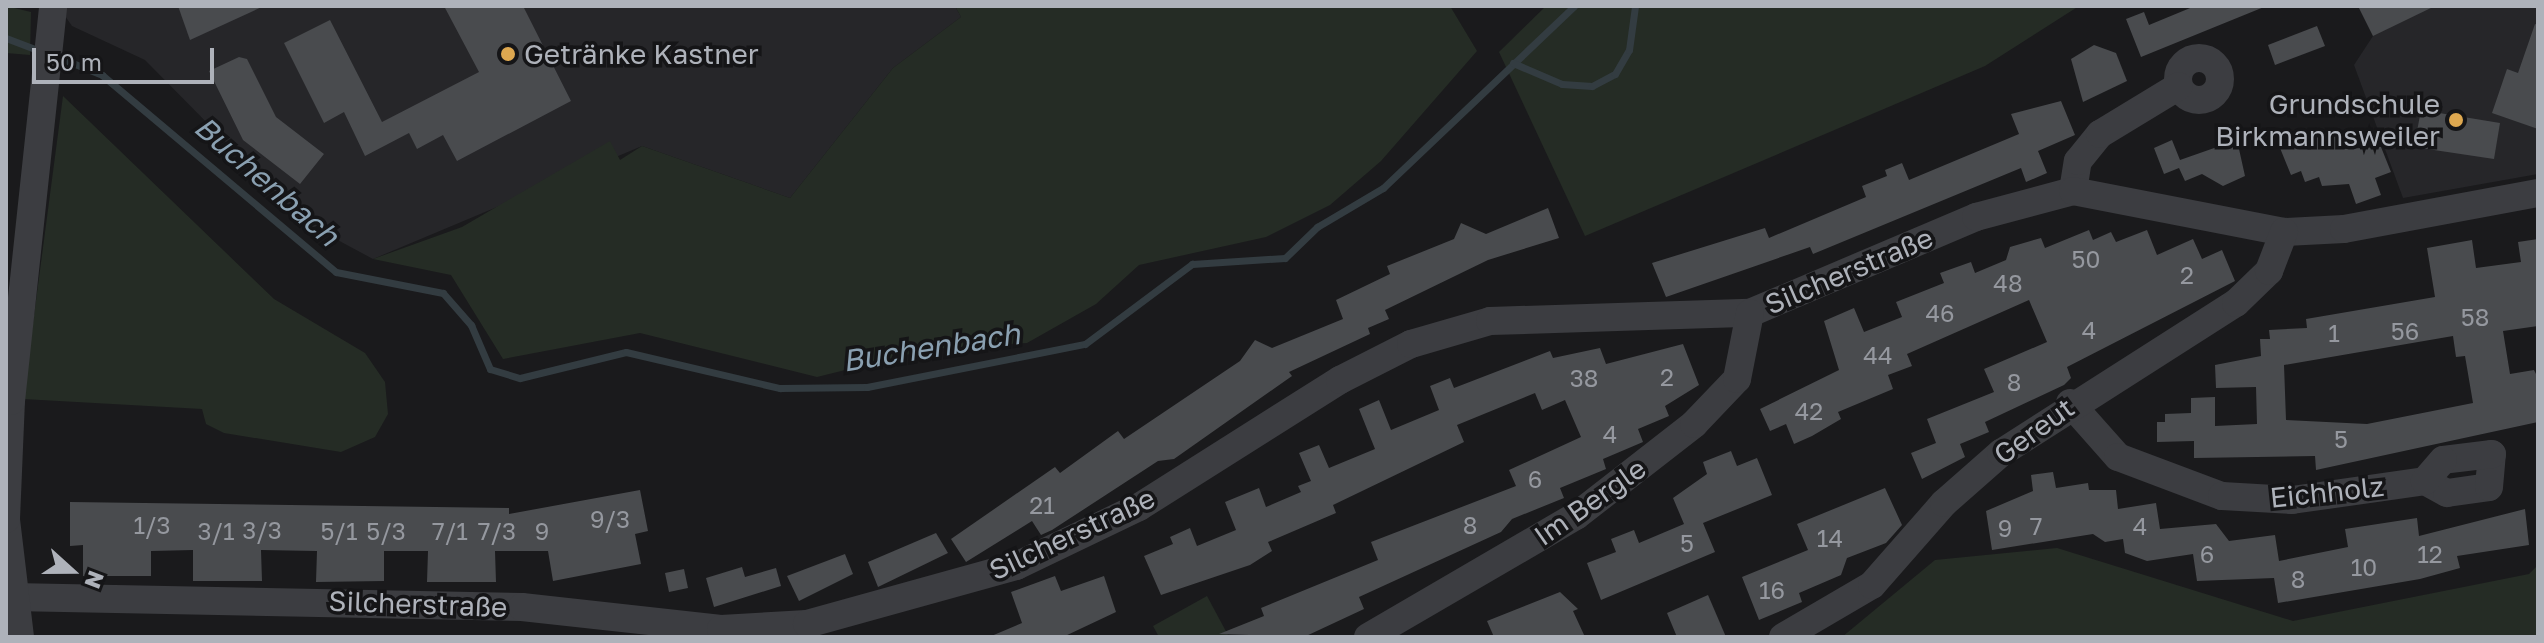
<!DOCTYPE html>
<html>
<head>
<meta charset="utf-8">
<style>
	body { margin:0 }
	#map { position:relative; width:2544px; height:643px; overflow:hidden; background:#1a1a1c; font-family:"Golos Text",sans-serif }
	div>[style] { position:absolute }
	.built>* { inset:0; background:#262629 }
	.green>* { inset:0; background:#252c25 }
	.stream>* { height:7px; margin:-3.5px; padding:0 3.5px; transform-origin:3.5px; border-radius:3.5px; background:#333c41 }
	.building>* { inset:0; background:#494b4e }
	.minor>* { height:28px; margin:-14px; padding:0 14px; transform-origin:14px; border-radius:14px; background:#3c3d41 }
	.minor>.ring { margin:-14px; padding:0; box-sizing:content-box; background:none; border:28px solid #3c3d41; border-radius:50% }
	.dots>* { width:22px; height:22px; translate:-50% -50%; box-sizing:border-box; border:4px solid #151517; border-radius:50% }
	span { translate:-50% -50%; white-space:nowrap; text-align:center; line-height:1.15; -webkit-text-stroke:7px #151517; paint-order:stroke }
	.number-label { font-size:24px; color:#95989f }
	.number-label span { -webkit-text-stroke-width:0 }
	.poi-label { font-size:28px; color:#aeb2ba }
	.left { translate:0 -50%; text-align:left }
	.right { translate:-100% -50%; text-align:right }
	.street-label { font-size:28px; color:#aeb2ba }
	.water-label { font-size:30px; color:#8aa0b1; font-style:italic }
	.frame { position:absolute; inset:0; border:8px solid #aeb2ba; pointer-events:none }
	.north { position:absolute; left:32px; top:531px; width:80px; height:80px; -webkit-text-stroke:6px #151517; paint-order:stroke; rotate:111deg; font-size:22px; font-weight:700; line-height:32px; text-align:center; color:#aeb2ba }
	.north::after { content:''; display:block; margin:auto; width:28px; height:36px; background:#aeb2ba; clip-path:polygon(50% 0,100% 100%,50% 72%,0 100%) }
	.scale { position:absolute; left:32px; top:48px; width:182px; height:36px; box-sizing:border-box; border:4px solid #aeb2ba; border-top:0; padding-left:10px; font-size:24px; line-height:28px; white-space:nowrap; color:#aeb2ba; -webkit-text-stroke:6px #151517; paint-order:stroke }
</style>
</head>
<body>
<div id="map">
	<div class="built">
		<i style="clip-path:polygon(58px 6px,955px 6px,961px 17px,893px 68px,790px 198px,642px 146px,373px 259px,306px 223px,145px 60px,72px 26px)"></i>
		<i style="clip-path:polygon(2358px 6px,2538px 6px,2538px 174px,2403px 198px,2354px 65px,2373px 36px)"></i>
	</div>
	<div class="green">
		<i style="clip-path:polygon(6px 6px,31px 12px,30px 55px,6px 53px)"></i>
		<i style="clip-path:polygon(955px 6px,1450px 6px,1477px 51px,1381px 161px,1330px 205px,1266px 237px,1139px 265px,1096px 304px,1027px 343px,930px 349px,817px 377px,640px 333px,503px 359px,451px 275px,373px 259px,462px 227px,610px 141px,620px 160px,642px 146px,790px 198px,893px 68px,961px 17px)"></i>
		<i style="clip-path:polygon(1546px 6px,2079px 6px,1985px 66px,1585px 236px,1499px 52px)"></i>
		<i style="clip-path:polygon(63px 96px,274px 299px,365px 353px,385px 382px,388px 414px,375px 437px,341px 452px,224px 433px,206px 424px,202px 409px,23px 399px)"></i>
		<i style="clip-path:polygon(2057px 548px,2293px 621px,2529px 574px,2538px 565px,2538px 637px,1842px 637px,1935px 560px)"></i>
		<i style="clip-path:polygon(1207px 596px,1229px 637px,1159px 637px,1153px 626px)"></i>
	</div>
	<div class="stream">
		<i style="left:6px;top:38px;width:40px;rotate:21deg"></i>
		<i style="left:55px;top:56px;width:51px;rotate:22deg"></i>
		<i style="left:102px;top:75px;width:306px;rotate:40.1deg"></i>
		<i style="left:336px;top:272px;width:109px;rotate:11.1deg"></i>
		<i style="left:443px;top:293px;width:43px;rotate:48.8deg"></i>
		<i style="left:471px;top:325px;width:48px;rotate:66.6deg"></i>
		<i style="left:490px;top:369px;width:31px;rotate:17deg"></i>
		<i style="left:520px;top:378px;width:109px;rotate:-13.8deg"></i>
		<i style="left:626px;top:352px;width:158px;rotate:13.2deg"></i>
		<i style="left:780px;top:388px;width:87px;rotate:-0.7deg"></i>
		<i style="left:867px;top:387px;width:222px;rotate:-11.2deg"></i>
		<i style="left:1085px;top:344px;width:134px;rotate:-36.8deg"></i>
		<i style="left:1192px;top:264px;width:93px;rotate:-3.7deg"></i>
		<i style="left:1285px;top:258px;width:45px;rotate:-44.1deg"></i>
		<i style="left:1317px;top:227px;width:77px;rotate:-30.6deg"></i>
		<i style="left:1383px;top:188px;width:264px;rotate:-43.6deg"></i>
		<i style="left:1513px;top:63px;width:53px;rotate:23.2deg"></i>
		<i style="left:1562px;top:84px;width:30px;rotate:4deg"></i>
		<i style="left:1592px;top:86px;width:26px;rotate:-28deg"></i>
		<i style="left:1615px;top:74px;width:28px;rotate:-60deg"></i>
		<i style="left:1629px;top:50px;width:44px;rotate:-82.2deg"></i>
	</div>
	<div class="building">
		<i style="clip-path:polygon(178px 6px,264px 6px,190px 40px)"></i>
		<i style="clip-path:polygon(444px 6px,523px 6px,571px 101px,457px 161px,443px 135px,417px 149px,409px 133px,365px 156px,344px 112px,324px 123px,284px 43px,330px 20px,382px 122px,479px 72px)"></i>
		<i style="clip-path:polygon(2195px 6px,2264px 7px,2141px 57px,2126px 19px,2144px 12px,2149px 25px)"></i>
		<i style="clip-path:polygon(2358px 6px,2435px 6px,2373px 36px)"></i>
		<i style="clip-path:polygon(2535px 24px,2538px 25px,2538px 129px,2492px 113px,2507px 69px,2518px 73px)"></i>
		<i style="clip-path:polygon(2317px 26px,2325px 46px,2275px 65px,2268px 45px)"></i>
		<i style="clip-path:polygon(2094px 45px,2116px 53px,2127px 81px,2083px 102px,2071px 59px)"></i>
		<i style="clip-path:polygon(239px 57px,247px 59px,276px 117px,324px 154px,300px 184px,243px 140px,209px 71px)"></i>
		<i style="clip-path:polygon(2061px 101px,2075px 135px,2038px 151px,2047px 173px,2026px 182px,2021px 168px,1813px 254px,1810px 247px,1666px 297px,1652px 263px,1765px 228px,1769px 238px,1866px 197px,1862px 186px,1887px 176px,1885px 170px,1902px 163px,1909px 180px,2019px 134px,2011px 114px)"></i>
		<i style="clip-path:polygon(2421px 110px,2500px 123px,2494px 159px,2414px 147px)"></i>
		<i style="clip-path:polygon(2337px 132px,2343px 149px,2381px 147px,2391px 172px,2375px 178px,2381px 195px,2356px 204px,2349px 184px,2322px 186px,2319px 177px,2305px 182px,2301px 171px,2291px 175px,2280px 148px)"></i>
		<i style="clip-path:polygon(2172px 140px,2180px 160px,2237px 140px,2245px 176px,2223px 186px,2202px 174px,2185px 181px,2179px 168px,2164px 174px,2154px 148px)"></i>
		<i style="clip-path:polygon(1548px 208px,1559px 238px,1488px 260px,1385px 310px,1389px 319px,1368px 328px,1370px 334px,1289px 372px,1292px 376px,1174px 459px,1158px 461px,1052px 530px,1041px 535px,1032px 521px,966px 562px,951px 539px,1055px 467px,1060px 473px,1118px 431px,1124px 439px,1240px 361px,1255px 340px,1272px 348px,1343px 319px,1336px 300px,1390px 274px,1387px 266px,1454px 239px,1461px 223px,1486px 234px)"></i>
		<i style="clip-path:polygon(2089px 230px,2093px 240px,2111px 232px,2116px 242px,2147px 230px,2157px 255px,2193px 239px,2202px 259px,2222px 250px,2235px 281px,2067px 367px,2071px 378px,2064px 385px,1985px 422px,1989px 432px,1960px 444px,1965px 457px,1922px 479px,1911px 453px,1936px 443px,1927px 419px,1994px 392px,1984px 369px,2047px 342px,2029px 300px,1907px 354px,1912px 366px,1888px 375px,1893px 389px,1838px 412px,1841px 419px,1812px 436px,1794px 444px,1786px 424px,1770px 431px,1760px 409px,1839px 370px,1824px 321px,1854px 308px,1864px 332px,1902px 317px,1896px 302px,1944px 283px,1940px 273px,1971px 262px,1975px 273px,2006px 260px,2010px 247px,2041px 238px,2045px 248px)"></i>
		<i style="clip-path:polygon(evenodd,2538px 239px,2538px 326px,2503px 331px,2510px 374px,2534px 370px,2538px 378px,2538px 422px,2316px 470px,2315px 456px,2194px 458px,2194px 441px,2157px 442px,2157px 422px,2165px 422px,2165px 414px,2191px 413px,2191px 398px,2215px 397px,2215px 426px,2257px 424px,2256px 387px,2216px 388px,2215px 365px,2261px 356px,2260px 339px,2270px 339px,2269px 330px,2307px 328px,2306px 319px,2435px 297px,2427px 248px,2472px 240px,2476px 268px,2521px 262px,2518px 242px,2538px 239px,2453px 336px,2456px 357px,2465px 356px,2473px 403px,2367px 424px,2286px 420px,2284px 365px,2453px 336px)"></i>
		<i style="clip-path:polygon(1683px 344px,1699px 385px,1665px 406px,1669px 416px,1638px 429px,1643px 442px,1603px 459px,1606px 469px,1560px 488px,1564px 498px,1512px 519px,1501px 532px,1359px 597px,1364px 609px,1304px 637px,1219px 634px,1264px 616px,1261px 608px,1378px 560px,1371px 542px,1516px 486px,1509px 470px,1581px 437px,1565px 400px,1542px 410px,1535px 393px,1457px 425px,1464px 442px,1333px 505px,1336px 513px,1268px 542px,1272px 551px,1250px 565px,1161px 595px,1144px 556px,1173px 544px,1170px 537px,1190px 528px,1197px 546px,1236px 530px,1225px 502px,1259px 488px,1266px 507px,1301px 492px,1298px 486px,1311px 481px,1299px 453px,1319px 445px,1329px 468px,1375px 449px,1359px 409px,1379px 400px,1391px 430px,1439px 410px,1430px 386px,1450px 378px,1454px 388px,1550px 351px,1553px 358px,1600px 348px,1606px 364px)"></i>
		<i style="clip-path:polygon(1731px 451px,1737px 466px,1757px 458px,1772px 495px,1703px 523px,1715px 552px,1601px 600px,1587px 563px,1616px 552px,1611px 539px,1634px 530px,1639px 543px,1684px 524px,1673px 498px,1707px 474px,1703px 462px)"></i>
		<i style="clip-path:polygon(2053px 472px,2056px 488px,2088px 483px,2089px 490px,2116px 490px,2118px 509px,2156px 503px,2160px 529px,2216px 524px,2229px 541px,2275px 535px,2279px 561px,2348px 547px,2345px 529px,2417px 518px,2419px 536px,2525px 509px,2529px 545px,2457px 556px,2460px 568px,2420px 579px,2278px 603px,2274px 578px,2197px 581px,2193px 554px,2147px 561px,2125px 553px,2123px 539px,2105px 542px,2093px 534px,1992px 550px,1986px 511px,2033px 491px,2031px 475px)"></i>
		<i style="clip-path:polygon(1885px 488px,1902px 525px,1886px 543px,1847px 558px,1841px 575px,1799px 593px,1802px 602px,1759px 620px,1742px 577px,1808px 550px,1797px 524px)"></i>
		<i style="clip-path:polygon(640px 490px,648px 531px,635px 534px,641px 564px,553px 581px,548px 551px,495px 551px,496px 582px,427px 582px,428px 551px,384px 551px,384px 581px,316px 582px,317px 551px,261px 550px,262px 581px,193px 581px,193px 550px,151px 551px,151px 576px,83px 576px,83px 545px,70px 546px,70px 502px,509px 508px,509px 514px)"></i>
		<i style="clip-path:polygon(936px 533px,948px 553px,878px 587px,868px 562px)"></i>
		<i style="clip-path:polygon(845px 554px,853px 574px,799px 601px,787px 576px)"></i>
		<i style="clip-path:polygon(742px 567px,745px 577px,776px 568px,781px 586px,714px 607px,706px 578px)"></i>
		<i style="clip-path:polygon(684px 569px,688px 588px,669px 592px,665px 573px)"></i>
		<i style="clip-path:polygon(1055px 576px,1061px 591px,1104px 576px,1116px 612px,1063px 637px,989px 637px,1022px 623px,1011px 592px)"></i>
		<i style="clip-path:polygon(1560px 592px,1578px 609px,1573px 611px,1585px 637px,1494px 637px,1487px 621px)"></i>
		<i style="clip-path:polygon(1708px 595px,1726px 637px,1677px 637px,1667px 613px)"></i>
	</div>
	<div class="minor">
		<i class="ring" style="left:2178px;top:58px;width:14px;height:14px"></i>
		<i style="left:2073px;top:191px;width:30px;rotate:-81deg"></i>
		<i style="left:2078px;top:161px;width:35px;rotate:-51deg"></i>
		<i style="left:2100px;top:134px;width:92px;rotate:-31.3deg"></i>
		<i style="left:2070px;top:403px;width:72px;rotate:48.4deg"></i>
		<i style="left:2118px;top:457px;width:111px;rotate:20.6deg"></i>
		<i style="left:2222px;top:496px;width:70px;rotate:3.3deg"></i>
		<i style="left:2292px;top:500px;width:134px;rotate:-8.1deg"></i>
		<i style="left:2425px;top:481px;width:25px;rotate:29deg"></i>
		<i style="left:2447px;top:493px;width:42px;rotate:-8.1deg"></i>
		<i style="left:2489px;top:487px;width:33px;rotate:-85deg"></i>
		<i style="left:2492px;top:454px;width:49px;rotate:173deg"></i>
		<i style="left:2443px;top:460px;width:28px;rotate:131deg"></i>
		<i style="left:12px;top:597px;width:510px;rotate:1.12deg"></i>
		<i style="left:522px;top:607px;width:200px;rotate:6.3deg"></i>
		<i style="left:721px;top:629px;width:86px;rotate:-3.3deg"></i>
		<i style="left:807px;top:624px;width:217px;rotate:-15.5deg"></i>
		<i style="left:1016px;top:566px;width:136px;rotate:-25.6deg"></i>
		<i style="left:1139px;top:507px;width:238px;rotate:-32.3deg"></i>
		<i style="left:1340px;top:380px;width:80px;rotate:-26.9deg"></i>
		<i style="left:1411px;top:344px;width:82px;rotate:-16.2deg"></i>
		<i style="left:1490px;top:321px;width:260px;rotate:-1.8deg"></i>
		<i style="left:1750px;top:313px;width:246px;rotate:-23deg"></i>
		<i style="left:1976px;top:217px;width:100px;rotate:-15deg"></i>
		<i style="left:2073px;top:191px;width:215px;rotate:11deg"></i>
		<i style="left:2284px;top:232px;width:60px;rotate:-2.9deg"></i>
		<i style="left:2344px;top:229px;width:197px;rotate:-10.5deg"></i>
		<i style="left:20px;top:637px;width:119px;rotate:-96.8deg"></i>
		<i style="left:6px;top:519px;width:118px;rotate:-87.6deg"></i>
		<i style="left:11px;top:401px;width:397px;rotate:-83.9deg"></i>
		<i style="left:1368px;top:637px;width:241px;rotate:-30.2deg"></i>
		<i style="left:1576px;top:516px;width:150px;rotate:-37.9deg"></i>
		<i style="left:1694px;top:424px;width:62px;rotate:-46.3deg"></i>
		<i style="left:1737px;top:379px;width:67px;rotate:-78.9deg"></i>
		<i style="left:1783px;top:637px;width:103px;rotate:-30.3deg"></i>
		<i style="left:1872px;top:585px;width:109px;rotate:-48.7deg"></i>
		<i style="left:1944px;top:503px;width:76px;rotate:-41.3deg"></i>
		<i style="left:2001px;top:453px;width:279px;rotate:-32.6deg"></i>
		<i style="left:2236px;top:303px;width:46px;rotate:-44.1deg"></i>
		<i style="left:2269px;top:271px;width:42px;rotate:-69deg"></i>
	</div>
	<div class="dots">
		<i style="left:508px;top:54px;background:#dea850"></i>
		<i style="left:2456px;top:120px;background:#dea850"></i>
	</div>
	<div class="number-label">
		<span style="left:2086px;top:259px">50</span>
		<span style="left:2187px;top:275px">2</span>
		<span style="left:2008px;top:283px">48</span>
		<span style="left:1940px;top:313px">46</span>
		<span style="left:2475px;top:317px">58</span>
		<span style="left:2089px;top:330px">4</span>
		<span style="left:2405px;top:331px">56</span>
		<span style="left:2334px;top:333px">1</span>
		<span style="left:1878px;top:355px">44</span>
		<span style="left:1667px;top:377px">2</span>
		<span style="left:1584px;top:378px">38</span>
		<span style="left:2014px;top:382px">8</span>
		<span style="left:1809px;top:411px">42</span>
		<span style="left:1610px;top:434px">4</span>
		<span style="left:2341px;top:439px">5</span>
		<span style="left:1535px;top:479px">6</span>
		<span style="left:1042px;top:505px">21</span>
		<span style="left:610px;top:519px">9/3</span>
		<span style="left:152px;top:525px">1/3</span>
		<span style="left:1470px;top:525px">8</span>
		<span style="left:2036px;top:526px">7</span>
		<span style="left:2140px;top:526px">4</span>
		<span style="left:2005px;top:528px">9</span>
		<span style="left:262px;top:530px">3/3</span>
		<span style="left:216px;top:531px">3/1</span>
		<span style="left:339px;top:531px">5/1</span>
		<span style="left:386px;top:531px">5/3</span>
		<span style="left:450px;top:531px">7/1</span>
		<span style="left:497px;top:531px">7/3</span>
		<span style="left:542px;top:531px">9</span>
		<span style="left:1830px;top:538px">14</span>
		<span style="left:1687px;top:543px">5</span>
		<span style="left:2207px;top:554px">6</span>
		<span style="left:2430px;top:554px">12</span>
		<span style="left:2364px;top:567px">10</span>
		<span style="left:2298px;top:579px">8</span>
		<span style="left:1772px;top:590px">16</span>
	</div>
	<div class="poi-label">
		<span class="left" style="left:524px;top:54px">Getränke Kastner</span>
		<span class="right" style="left:2440px;top:120px">Grundschule<br>Birkmannsweiler</span>
	</div>
	<div class="street-label">
		<span style="left:1849px;top:271px;rotate:-23deg">Silcherstraße</span>
		<span style="left:2034px;top:431px;rotate:-36deg">Gereut</span>
		<span style="left:2327px;top:492px;rotate:-6deg">Eichholz</span>
		<span style="left:1590px;top:502px;rotate:-35deg">Im Bergle</span>
		<span style="left:1072px;top:534px;rotate:-25deg">Silcherstraße</span>
		<span style="left:418px;top:604px;rotate:2deg">Silcherstraße</span>
	</div>
	<div class="water-label">
		<span style="left:267px;top:181px;rotate:41deg">Buchenbach</span>
		<span style="left:931px;top:347px;rotate:-9deg">Buchenbach</span>
	</div>
	<div class="frame"></div>
	<div class="north">N</div>
	<div class="scale">50 m</div>
</div>
</body>
</html>
